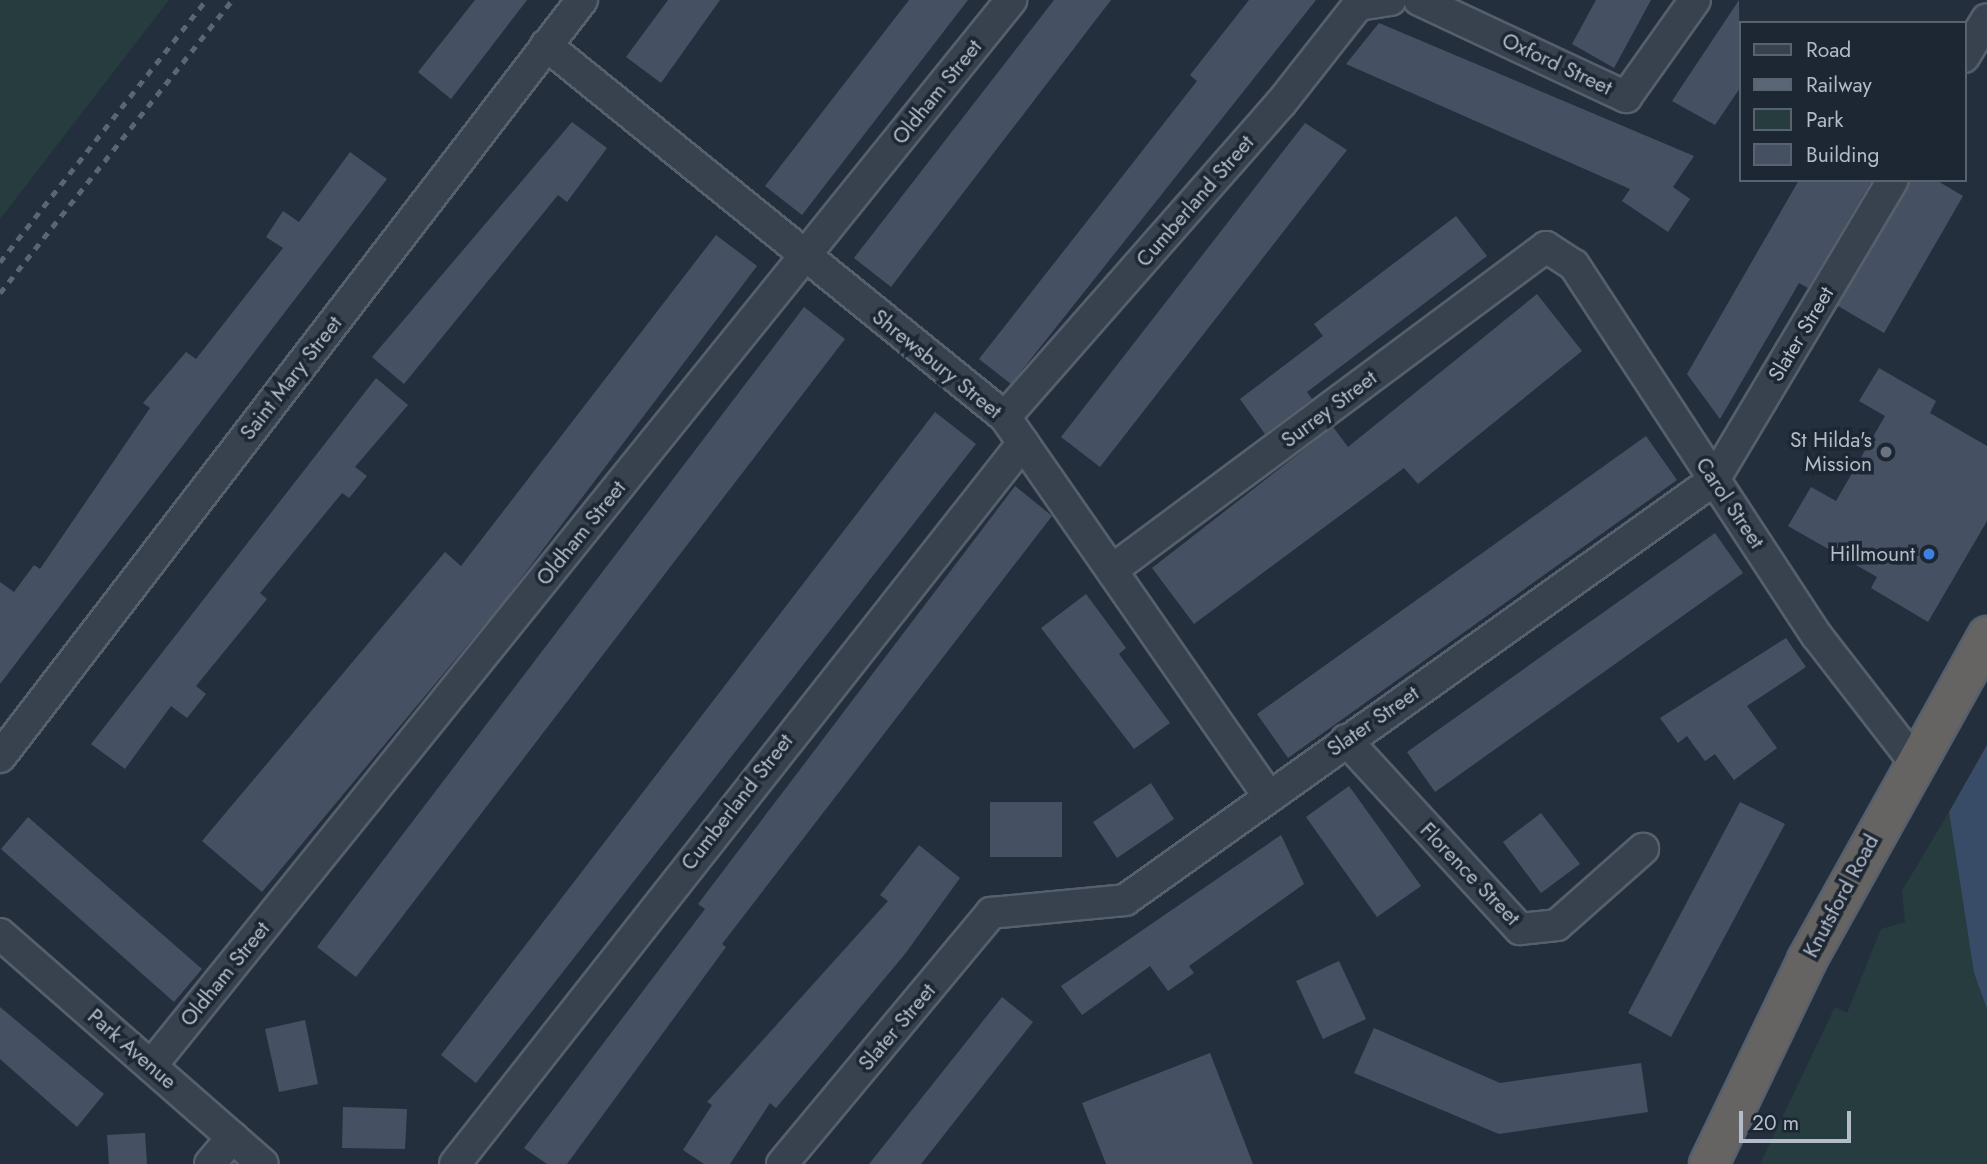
<!DOCTYPE html>
<html>
<head>
<meta charset="utf-8">
<style>
	body { margin:0 }
	#map { position:relative; width:1987px; height:1164px; overflow:hidden; background:#242f3e; font-family:Jost,sans-serif }
	div>[style] { position:absolute }
	.green>* { inset:0; background:#263c3f }
	.water>* { inset:0; background:#394c67 }
	.building>* { inset:0; background:#455162 }
	.roads { filter:drop-shadow(2px 0 #565f6c) drop-shadow(-2px 0 #565f6c) drop-shadow(0 2px #565f6c) drop-shadow(0 -2px #565f6c) }
	.minor>* { height:30px; margin:-15px; padding:0 15px; transform-origin:15px; border-radius:15px; background:#38414e }
	.trunk>* { height:38px; margin:-19px; padding:0 19px; transform-origin:19px; border-radius:19px; background:#656462 }
	.rail>* { height:5px; margin-top:-2.5px; transform-origin:0; background:repeating-linear-gradient(90deg,#5a6575 0 7px,transparent 0 14px) }
	.dots>* { width:19px; height:19px; translate:-50% -50%; box-sizing:border-box; border:4px solid #1d2633; border-radius:50% }
	span { translate:-50% -50%; white-space:nowrap; text-align:center; line-height:1.15; -webkit-text-stroke:7px #1d2633; paint-order:stroke }
	.street-label { font-size:21px; color:#b4bcc9 }
	.poi-label { font-size:21px; color:#b4bcc9 }
	.right { translate:-100% -50%; text-align:right }
	.legend { position:absolute; left:1739px; top:21px; width:228px; height:161px; box-sizing:border-box; background:#1d2633; border:2px solid #59626f; margin:0; padding:9px 12px; list-style:none; font-size:21px; color:#b4bcc9 }
	.legend li { display:flex; align-items:center; gap:14px; height:35px }
	.legend b { width:35px; border:2px solid #59626f }
	.scale { position:absolute; left:1739px; top:1111px; width:112px; height:32px; box-sizing:border-box; border:4px solid #b4bcc9; border-top:0; padding-left:9px; font-size:21px; line-height:24px; white-space:nowrap; color:#b4bcc9; -webkit-text-stroke:5px #1d2633; paint-order:stroke }
</style>
</head>
<body>
<div id="map">
	<div class="green">
		<i style="clip-path:polygon(0 0,169px 0,0 219px)"></i>
		<i style="clip-path:polygon(1949px 812px,1974px 973px,1987px 1009px,1987px 1164px,1760px 1164px,1835px 1007px,1847px 1013px,1881px 929px,1905px 922px,1902px 891px)"></i>
	</div>
	<div class="water">
		<i style="clip-path:polygon(1987px 745px,1987px 1009px,1974px 973px,1949px 812px)"></i>
	</div>
	<div class="building">
		<i style="clip-path:polygon(475px 0,527px 0,451px 99px,418px 72px)"></i>
		<i style="clip-path:polygon(668px 0,720px 0,661px 83px,626px 57px)"></i>
		<i style="clip-path:polygon(909px 0,968px 0,802px 215px,765px 186px)"></i>
		<i style="clip-path:polygon(1054px 0,1111px 0,891px 287px,854px 258px)"></i>
		<i style="clip-path:polygon(1249px 0,1316px 0,1011px 384px,979px 359px,1197px 81px,1190px 75px)"></i>
		<i style="clip-path:polygon(1596px 0,1651px 0,1614px 68px,1572px 44px)"></i>
		<i style="clip-path:polygon(1739px 0,1740px 88px,1715px 125px,1672px 101px)"></i>
		<i style="clip-path:polygon(1379px 23px,1694px 156px,1673px 187px,1690px 199px,1668px 232px,1622px 201px,1630px 189px,1346px 64px)"></i>
		<i style="clip-path:polygon(572px 122px,607px 148px,567px 202px,558px 195px,404px 384px,372px 357px)"></i>
		<i style="clip-path:polygon(1305px 123px,1347px 150px,1100px 467px,1061px 437px)"></i>
		<i style="clip-path:polygon(350px 152px,387px 179px,0 684px,0 582px,14px 592px,34px 565px,40px 569px,150px 408px,143px 403px,186px 352px,196px 359px,283px 248px,266px 237px,283px 211px,299px 222px)"></i>
		<i style="clip-path:polygon(1799px 180px,1872px 180px,1808px 288px,1799px 283px,1720px 419px,1687px 374px)"></i>
		<i style="clip-path:polygon(1910px 180px,1936px 180px,1963px 196px,1884px 333px,1838px 306px)"></i>
		<i style="clip-path:polygon(1456px 216px,1487px 256px,1307px 392px,1312px 399px,1265px 434px,1240px 399px,1323px 336px,1314px 324px)"></i>
		<i style="clip-path:polygon(716px 235px,757px 266px,504px 601px,262px 892px,202px 841px,445px 552px,461px 566px)"></i>
		<i style="clip-path:polygon(1537px 294px,1582px 351px,1418px 484px,1404px 468px,1194px 624px,1152px 568px,1333px 427px,1348px 447px)"></i>
		<i style="clip-path:polygon(804px 307px,845px 339px,356px 977px,317px 947px)"></i>
		<i style="clip-path:polygon(1879px 368px,1936px 401px,1930px 413px,1987px 446px,1987px 521px,1928px 622px,1871px 588px,1877px 577px,1788px 526px,1811px 487px,1836px 501px,1885px 416px,1859px 401px)"></i>
		<i style="clip-path:polygon(376px 378px,408px 405px,355px 467px,367px 476px,349px 498px,342px 493px,260px 593px,267px 599px,196px 686px,206px 694px,187px 718px,171px 706px,125px 769px,91px 744px)"></i>
		<i style="clip-path:polygon(935px 412px,976px 444px,476px 1083px,441px 1055px)"></i>
		<i style="clip-path:polygon(1646px 436px,1677px 480px,1288px 758px,1257px 714px)"></i>
		<i style="clip-path:polygon(1015px 486px,1052px 516px,722px 944px,726px 947px,567px 1164px,547px 1164px,524px 1148px,705px 909px,698px 904px)"></i>
		<i style="clip-path:polygon(1715px 533px,1743px 573px,1435px 792px,1407px 752px)"></i>
		<i style="clip-path:polygon(1086px 594px,1126px 648px,1119px 654px,1170px 723px,1134px 749px,1041px 628px)"></i>
		<i style="clip-path:polygon(1786px 638px,1806px 667px,1747px 706px,1777px 748px,1734px 780px,1715px 754px,1705px 761px,1687px 736px,1678px 743px,1660px 718px)"></i>
		<i style="clip-path:polygon(1151px 783px,1174px 819px,1117px 858px,1093px 822px)"></i>
		<i style="clip-path:polygon(1349px 786px,1421px 886px,1377px 917px,1306px 817px)"></i>
		<i style="clip-path:polygon(990px 802px,1062px 802px,1062px 857px,990px 857px)"></i>
		<i style="clip-path:polygon(1740px 802px,1785px 824px,1671px 1037px,1628px 1013px)"></i>
		<i style="clip-path:polygon(1541px 813px,1580px 864px,1541px 893px,1503px 842px)"></i>
		<i style="clip-path:polygon(28px 817px,202px 969px,174px 1002px,1px 849px)"></i>
		<i style="clip-path:polygon(1281px 835px,1304px 884px,1189px 966px,1194px 973px,1168px 991px,1150px 966px,1082px 1015px,1061px 986px)"></i>
		<i style="clip-path:polygon(919px 845px,960px 878px,905px 954px,776px 1108px,770px 1103px,730px 1164px,704px 1164px,683px 1150px,712px 1105px,707px 1102px,888px 901px,880px 895px)"></i>
		<i style="clip-path:polygon(1339px 961px,1366px 1019px,1323px 1039px,1296px 981px)"></i>
		<i style="clip-path:polygon(1002px 997px,1033px 1022px,921px 1164px,869px 1164px)"></i>
		<i style="clip-path:polygon(0 1007px,104px 1094px,77px 1127px,0 1059px)"></i>
		<i style="clip-path:polygon(305px 1020px,318px 1084px,279px 1092px,265px 1029px)"></i>
		<i style="clip-path:polygon(1374px 1028px,1500px 1083px,1641px 1063px,1648px 1112px,1499px 1134px,1354px 1073px)"></i>
		<i style="clip-path:polygon(1210px 1053px,1253px 1164px,1106px 1164px,1082px 1103px)"></i>
		<i style="clip-path:polygon(343px 1107px,407px 1109px,405px 1149px,342px 1148px)"></i>
		<i style="clip-path:polygon(145px 1133px,147px 1164px,109px 1164px,107px 1135px)"></i>
	</div>
	<div class="roads">
		<div class="minor">
			<i style="left:1419px;top:0;width:229px;rotate:25.1deg"></i>
			<i style="left:1626px;top:97px;width:119px;rotate:-54.6deg"></i>
			<i style="left:546px;top:45px;width:591px;rotate:39.02deg"></i>
			<i style="left:1005px;top:417px;width:461px;rotate:55.2deg"></i>
			<i style="left:1964px;top:57px;width:44px;rotate:-58.8deg"></i>
			<i style="left:1005px;top:417px;width:418px;rotate:-48.7deg"></i>
			<i style="left:1281px;top:103px;width:125px;rotate:-51.8deg"></i>
			<i style="left:1358px;top:5px;width:33px;rotate:-9deg"></i>
			<i style="left:1112px;top:570px;width:541px;rotate:-36.66deg"></i>
			<i style="left:1546px;top:247px;width:33px;rotate:33deg"></i>
			<i style="left:1574px;top:265px;width:443px;rotate:56.8deg"></i>
			<i style="left:1817px;top:636px;width:158px;rotate:52.2deg"></i>
			<i style="left:1346px;top:740px;width:257px;rotate:47.4deg"></i>
			<i style="left:1520px;top:929px;width:37px;rotate:-6deg"></i>
			<i style="left:1557px;top:925px;width:115px;rotate:-41.5deg"></i>
			<i style="left:0;top:757px;width:955px;rotate:-52.45deg"></i>
			<i style="left:0;top:934px;width:349px;rotate:41.2deg"></i>
			<i style="left:151px;top:1066px;width:1370px;rotate:-51.1deg"></i>
			<i style="left:210px;top:1164px;width:35px;rotate:-50deg"></i>
			<i style="left:455px;top:1164px;width:918px;rotate:-51.77deg"></i>
			<i style="left:782px;top:1164px;width:327px;rotate:-50.2deg"></i>
			<i style="left:991px;top:913px;width:135px;rotate:-5.5deg"></i>
			<i style="left:1125px;top:900px;width:723px;rotate:-35.49deg"></i>
			<i style="left:1714px;top:480px;width:349px;rotate:-59.2deg"></i>
		</div>
		<div class="trunk">
			<i style="left:1709px;top:1164px;width:226px;rotate:-64.3deg"></i>
			<i style="left:1807px;top:960px;width:371px;rotate:-60.9deg"></i>
		</div>
	</div>
	<div class="rail">
		<i style="left:0;top:262px;width:333px;rotate:-51.8deg"></i>
		<i style="left:0;top:293px;width:374px;rotate:-51.6deg"></i>
	</div>
	<div class="dots">
		<i style="left:1886px;top:452px;background:#6b7280"></i>
		<i style="left:1929px;top:554px;background:#3f7fe0"></i>
	</div>
	<div class="street-label">
		<span style="left:1557px;top:64px;rotate:25deg">Oxford Street</span>
		<span style="left:937px;top:92px;rotate:-51deg">Oldham Street</span>
		<span style="left:1195px;top:201px;rotate:-49deg">Cumberland Street</span>
		<span style="left:1801px;top:334px;rotate:-59deg">Slater Street</span>
		<span style="left:937px;top:364px;rotate:39deg">Shrewsbury Street</span>
		<span style="left:291px;top:378px;rotate:-52deg">Saint Mary Street</span>
		<span style="left:1329px;top:409px;rotate:-37deg">Surrey Street</span>
		<span style="left:1730px;top:503px;rotate:56deg">Carol Street</span>
		<span style="left:581px;top:533px;rotate:-51deg">Oldham Street</span>
		<span style="left:1373px;top:721px;rotate:-35deg">Slater Street</span>
		<span style="left:737px;top:802px;rotate:-52deg">Cumberland Street</span>
		<span style="left:1470px;top:874px;rotate:46deg">Florence Street</span>
		<span style="left:1841px;top:896px;rotate:-62deg">Knutsford Road</span>
		<span style="left:225px;top:974px;rotate:-51deg">Oldham Street</span>
		<span style="left:897px;top:1027px;rotate:-50deg">Slater Street</span>
		<span style="left:132px;top:1049px;rotate:41deg">Park Avenue</span>
	</div>
	<div class="poi-label">
		<span class="right" style="left:1872px;top:452px">St Hilda's<br>Mission</span>
		<span class="right" style="left:1915px;top:554px">Hillmount</span>
	</div>
	<ul class="legend">
	<li><b style="height:9px;background:#38414e"></b>Road</li>
	<li><b style="height:9px;background:#5a6575"></b>Railway</li>
	<li><b style="height:19px;background:#263c3f"></b>Park</li>
	<li><b style="height:19px;background:#455162"></b>Building</li>
	</ul>
	<div class="scale">20 m</div>
</div>
</body>
</html>
